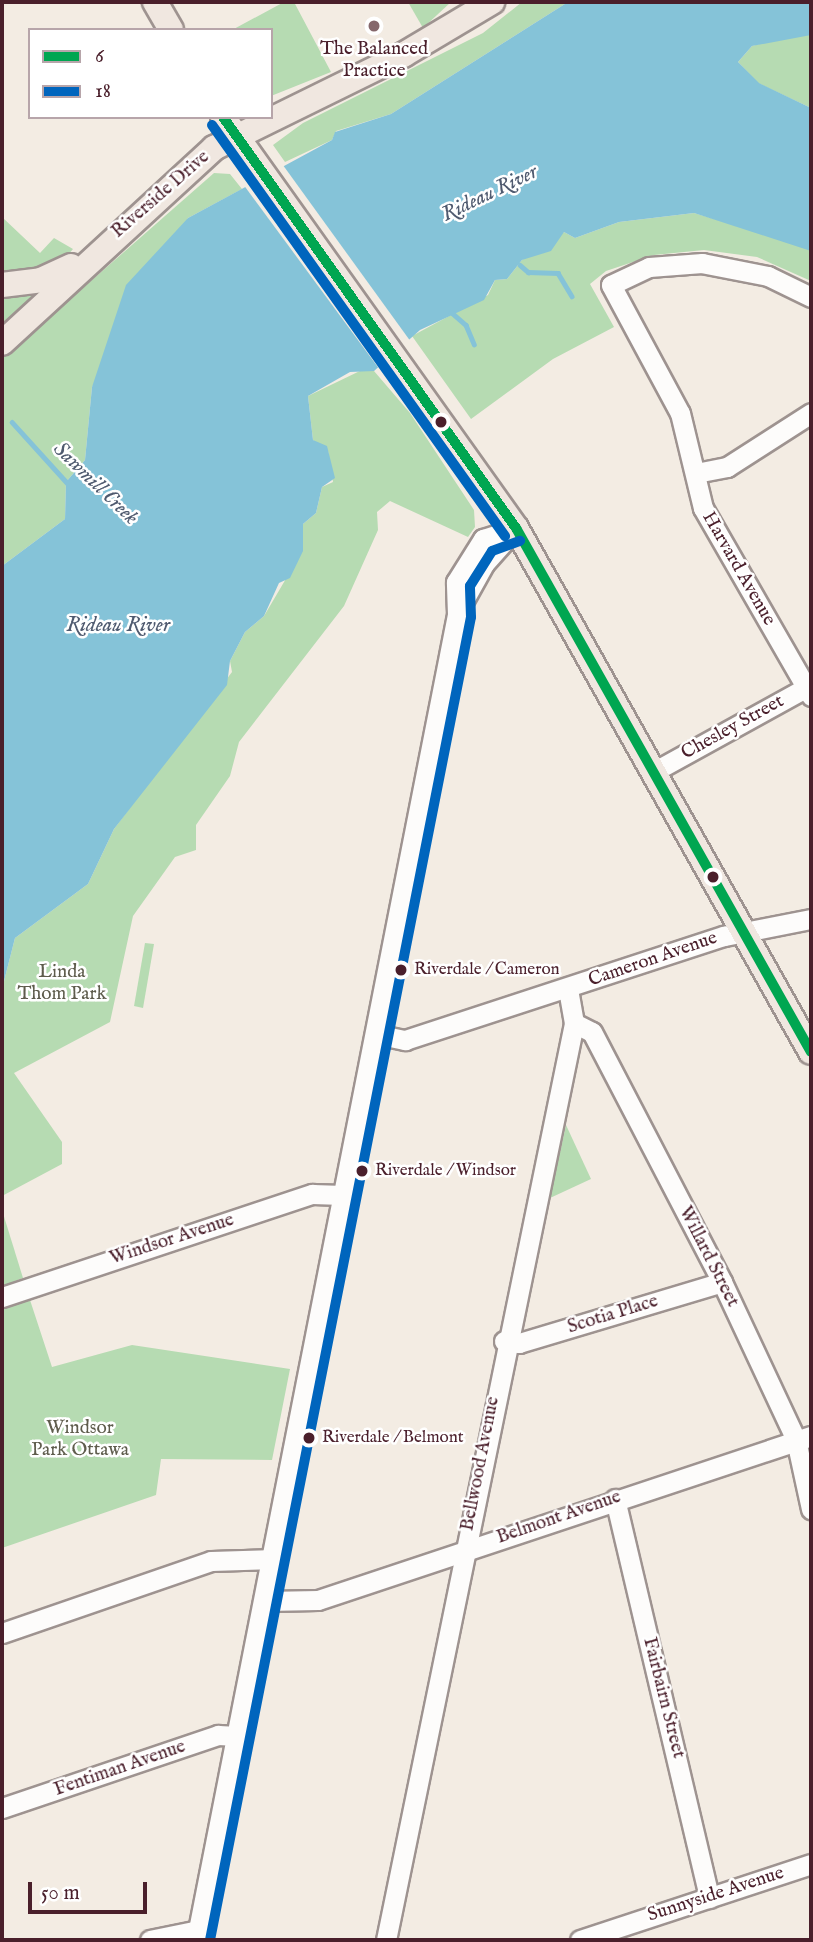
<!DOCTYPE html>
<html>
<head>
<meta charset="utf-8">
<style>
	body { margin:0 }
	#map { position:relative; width:813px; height:1942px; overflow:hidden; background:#f3ece3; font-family:"IM FELL English",serif }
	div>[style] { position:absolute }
	.green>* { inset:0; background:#b6dbb2 }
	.water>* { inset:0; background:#85c3d8 }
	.pier>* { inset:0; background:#f3ece3 }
	.stream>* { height:4.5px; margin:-2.25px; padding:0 2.25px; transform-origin:2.25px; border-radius:2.25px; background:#85c3d8 }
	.roads { filter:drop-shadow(2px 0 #9e9390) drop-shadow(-2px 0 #9e9390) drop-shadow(0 2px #9e9390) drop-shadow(0 -2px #9e9390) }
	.minor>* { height:19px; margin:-9.5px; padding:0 9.5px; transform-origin:9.5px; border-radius:9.5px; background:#fdfcfb }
	.major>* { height:24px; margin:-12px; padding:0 12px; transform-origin:12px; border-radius:12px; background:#f0e7e0 }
	.bus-1>* { height:10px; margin:-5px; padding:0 5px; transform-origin:5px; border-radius:5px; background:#00a651 }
	.bus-2>* { height:10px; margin:-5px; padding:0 5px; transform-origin:5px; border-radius:5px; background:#0065bd }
	.dots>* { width:19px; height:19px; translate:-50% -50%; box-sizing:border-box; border:4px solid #fff; border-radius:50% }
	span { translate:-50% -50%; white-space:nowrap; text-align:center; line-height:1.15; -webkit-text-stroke:5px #fff; paint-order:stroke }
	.bus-label { font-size:17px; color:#4a1f2b }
	.left { translate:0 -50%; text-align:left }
	.poi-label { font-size:19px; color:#4a1f2b }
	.street-label { font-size:19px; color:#4a1f2b }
	.park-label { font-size:19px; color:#5e5c4c }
	.water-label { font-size:21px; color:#4f5a6f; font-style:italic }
	.frame { position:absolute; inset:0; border:4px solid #4a1f2b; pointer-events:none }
	.legend { position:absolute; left:28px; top:28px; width:245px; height:91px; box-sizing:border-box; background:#fff; border:2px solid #b7a5aa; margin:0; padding:9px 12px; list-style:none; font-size:21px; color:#4a1f2b }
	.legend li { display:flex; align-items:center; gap:14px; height:35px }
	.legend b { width:35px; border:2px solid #b7a5aa }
	.scale { position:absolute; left:28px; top:1882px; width:119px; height:32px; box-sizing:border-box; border:4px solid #4a1f2b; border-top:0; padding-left:9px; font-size:21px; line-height:24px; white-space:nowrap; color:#4a1f2b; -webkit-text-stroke:5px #fff; paint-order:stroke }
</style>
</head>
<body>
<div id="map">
	<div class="green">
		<i style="clip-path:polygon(284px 2px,294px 2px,331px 72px,271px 96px,271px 30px,232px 30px)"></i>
		<i style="clip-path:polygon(408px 2px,451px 2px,423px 28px)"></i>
		<i style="clip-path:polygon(522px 2px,568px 2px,391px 114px,336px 131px,332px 140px,285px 162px,273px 145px,303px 123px,483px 33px)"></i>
		<i style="clip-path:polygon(794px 35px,811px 35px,811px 108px,758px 83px,738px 62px,752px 46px)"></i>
		<i style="clip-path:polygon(214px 173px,230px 174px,242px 189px,188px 218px,92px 387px,85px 460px,66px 482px,65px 519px,2px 566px,2px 359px)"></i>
		<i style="clip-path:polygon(694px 213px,799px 244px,811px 251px,811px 281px,757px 257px,704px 250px,654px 255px,606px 271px,590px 284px,614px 327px,553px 359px,471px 419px,412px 336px,488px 295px,495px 280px,507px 279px,522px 260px,564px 232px,575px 238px,619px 222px)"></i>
		<i style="clip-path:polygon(2px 217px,40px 253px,54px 238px,73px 249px,62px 262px,2px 280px)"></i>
		<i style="clip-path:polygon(54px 282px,2px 329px,2px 293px)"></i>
		<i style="clip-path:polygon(364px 369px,374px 371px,410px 413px,474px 510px,475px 527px,468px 537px,390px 501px,377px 512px,378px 530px,344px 606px,239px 742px,230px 776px,196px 825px,196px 850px,175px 857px,133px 916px,110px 1022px,14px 1073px,62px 1142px,62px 1164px,2px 1196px,2px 989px,15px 938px,88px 884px,114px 829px,232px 672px,230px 661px,245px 632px,264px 616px,297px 560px,303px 524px,316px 513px,322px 487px,333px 482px,328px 451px,313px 440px,308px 396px)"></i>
		<i style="clip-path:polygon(145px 943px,154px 944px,143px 1008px,134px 1006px)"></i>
		<i style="clip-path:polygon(566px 1125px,591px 1179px,550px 1198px)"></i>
		<i style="clip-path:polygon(2px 1210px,23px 1278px,2px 1286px)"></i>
		<i style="clip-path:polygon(30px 1300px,52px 1367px,132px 1345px,290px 1369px,272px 1460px,161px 1459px,156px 1495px,2px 1548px,2px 1309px)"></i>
	</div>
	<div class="water">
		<i style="clip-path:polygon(568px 2px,811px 2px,811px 35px,752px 46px,738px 62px,759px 83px,811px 108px,811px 251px,694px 213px,619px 222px,575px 238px,564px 232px,551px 251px,522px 260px,507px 279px,495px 280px,484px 300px,420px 330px,374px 371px,350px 372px,308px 396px,313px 440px,327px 446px,335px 478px,322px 487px,316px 513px,303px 524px,303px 551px,290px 578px,279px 583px,264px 616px,245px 632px,230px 661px,227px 685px,114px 829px,88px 884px,15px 938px,2px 989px,2px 566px,65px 519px,66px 482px,85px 460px,92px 387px,126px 285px,188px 218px,332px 140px,335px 132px,391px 114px)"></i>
	</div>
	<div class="pier">
		<i style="clip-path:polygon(280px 161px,411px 342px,380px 370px,243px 184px)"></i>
	</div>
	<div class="stream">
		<i style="left:520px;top:265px;width:11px;rotate:41deg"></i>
		<i style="left:528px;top:272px;width:30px;rotate:2deg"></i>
		<i style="left:558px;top:273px;width:27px;rotate:59deg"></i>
		<i style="left:451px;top:312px;width:20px;rotate:41deg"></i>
		<i style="left:466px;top:325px;width:21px;rotate:67deg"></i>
		<i style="left:12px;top:422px;width:86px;rotate:47.8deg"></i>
	</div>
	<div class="roads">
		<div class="minor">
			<i style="left:811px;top:297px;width:48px;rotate:-154deg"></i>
			<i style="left:768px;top:276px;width:67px;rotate:-168.9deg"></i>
			<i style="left:702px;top:263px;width:53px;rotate:175.7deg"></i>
			<i style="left:649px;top:267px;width:42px;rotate:154.7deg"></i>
			<i style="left:611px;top:285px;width:145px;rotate:61.7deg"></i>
			<i style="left:680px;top:413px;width:98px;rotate:76.4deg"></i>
			<i style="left:703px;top:508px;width:217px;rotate:60.1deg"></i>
			<i style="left:696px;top:473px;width:32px;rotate:-11deg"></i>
			<i style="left:727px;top:467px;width:100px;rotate:-32.7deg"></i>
			<i style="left:458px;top:611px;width:54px;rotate:-61deg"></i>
			<i style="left:484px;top:564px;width:48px;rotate:-48.4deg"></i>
			<i style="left:655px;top:771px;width:178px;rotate:-28.9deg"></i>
			<i style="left:574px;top:1023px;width:20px;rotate:27deg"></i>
			<i style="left:592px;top:1032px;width:282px;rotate:62.5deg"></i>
			<i style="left:722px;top:1282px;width:174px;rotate:64.9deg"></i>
			<i style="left:796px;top:1440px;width:71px;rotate:77.7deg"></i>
			<i style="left:376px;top:1034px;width:30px;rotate:12deg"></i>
			<i style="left:405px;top:1040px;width:336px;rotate:-18.1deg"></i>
			<i style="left:724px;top:936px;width:89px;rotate:-11.1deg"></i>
			<i style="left:2px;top:1297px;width:327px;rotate:-18.4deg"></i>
			<i style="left:312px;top:1194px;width:31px;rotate:2deg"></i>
			<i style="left:504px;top:1341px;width:15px;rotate:8deg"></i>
			<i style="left:519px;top:1343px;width:212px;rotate:-16.7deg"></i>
			<i style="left:615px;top:1499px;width:410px;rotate:76.7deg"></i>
			<i style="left:266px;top:1601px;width:52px;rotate:-1.1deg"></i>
			<i style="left:318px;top:1600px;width:520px;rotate:-18.4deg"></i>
			<i style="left:2px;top:1633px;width:221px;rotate:-19deg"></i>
			<i style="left:211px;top:1561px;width:64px;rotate:-1.8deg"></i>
			<i style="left:2px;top:1808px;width:228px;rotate:-18.7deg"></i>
			<i style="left:218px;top:1735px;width:20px;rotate:3deg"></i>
			<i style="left:150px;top:1940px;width:50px;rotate:-11.5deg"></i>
			<i style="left:196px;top:1940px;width:1351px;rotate:-78.86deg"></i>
			<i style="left:457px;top:614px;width:32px;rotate:-92deg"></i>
			<i style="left:456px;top:582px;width:51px;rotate:-57.9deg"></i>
			<i style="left:483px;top:539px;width:35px;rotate:-18deg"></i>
			<i style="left:386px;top:1940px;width:936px;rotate:-78.41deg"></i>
			<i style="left:574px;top:1023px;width:36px;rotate:-100deg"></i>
			<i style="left:580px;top:1940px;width:243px;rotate:-18.2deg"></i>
		</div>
		<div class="major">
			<i style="left:155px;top:2px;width:32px;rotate:60deg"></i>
			<i style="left:223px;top:117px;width:505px;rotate:54.52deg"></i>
			<i style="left:516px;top:528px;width:601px;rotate:60.62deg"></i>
			<i style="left:2px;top:285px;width:39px;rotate:-7deg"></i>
			<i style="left:41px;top:280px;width:33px;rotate:-25deg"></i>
			<i style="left:2px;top:343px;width:288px;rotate:-42.6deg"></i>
			<i style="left:214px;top:148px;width:211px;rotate:-26.2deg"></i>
			<i style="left:403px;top:55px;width:104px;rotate:-30.8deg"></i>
		</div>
	</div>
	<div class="bus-1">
		<i style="left:223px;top:117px;width:505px;rotate:54.52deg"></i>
		<i style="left:516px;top:528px;width:601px;rotate:60.62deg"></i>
	</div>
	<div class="bus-2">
		<i style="left:212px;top:125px;width:505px;rotate:54.52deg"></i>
		<i style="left:210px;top:1940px;width:1348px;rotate:-78.84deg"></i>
		<i style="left:471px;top:617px;width:31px;rotate:-92deg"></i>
		<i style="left:470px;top:586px;width:41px;rotate:-57.8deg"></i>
		<i style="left:492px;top:551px;width:30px;rotate:-20deg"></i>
	</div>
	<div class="dots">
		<i style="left:374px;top:26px;background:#85676b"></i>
		<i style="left:441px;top:422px;background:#4a1f2b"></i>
		<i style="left:713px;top:877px;background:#4a1f2b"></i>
		<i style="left:401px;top:970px;background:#4a1f2b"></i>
		<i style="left:362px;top:1171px;background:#4a1f2b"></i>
		<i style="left:309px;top:1438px;background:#4a1f2b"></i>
	</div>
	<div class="bus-label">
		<span class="left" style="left:414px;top:970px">Riverdale / Cameron</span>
		<span class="left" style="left:375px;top:1171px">Riverdale / Windsor</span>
		<span class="left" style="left:322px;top:1438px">Riverdale / Belmont</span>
	</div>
	<div class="poi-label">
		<span style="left:374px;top:61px">The Balanced<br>Practice</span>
	</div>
	<div class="street-label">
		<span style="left:161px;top:195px;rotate:-41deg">Riverside Drive</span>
		<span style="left:738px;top:569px;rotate:60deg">Harvard Avenue</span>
		<span style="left:733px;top:728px;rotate:-29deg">Chesley Street</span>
		<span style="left:653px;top:960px;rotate:-19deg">Cameron Avenue</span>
		<span style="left:172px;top:1240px;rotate:-18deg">Windsor Avenue</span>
		<span style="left:708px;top:1257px;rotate:63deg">Willard Street</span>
		<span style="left:613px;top:1315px;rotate:-17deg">Scotia Place</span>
		<span style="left:481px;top:1464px;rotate:-79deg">Bellwood Avenue</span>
		<span style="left:559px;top:1518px;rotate:-19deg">Belmont Avenue</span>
		<span style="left:663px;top:1698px;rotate:76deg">Fairbairn Street</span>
		<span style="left:120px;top:1769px;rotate:-19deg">Fentiman Avenue</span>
		<span style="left:716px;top:1895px;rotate:-18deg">Sunnyside Avenue</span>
	</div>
	<div class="park-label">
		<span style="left:62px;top:984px">Linda<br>Thom Park</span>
		<span style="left:80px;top:1440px">Windsor<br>Park Ottawa</span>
	</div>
	<div class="water-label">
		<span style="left:490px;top:194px;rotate:-26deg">Rideau River</span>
		<span style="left:95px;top:484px;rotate:44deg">Sawmill Creek</span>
		<span style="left:118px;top:626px">Rideau River</span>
	</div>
	<div class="frame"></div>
	<ul class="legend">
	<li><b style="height:9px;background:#00a651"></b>6</li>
	<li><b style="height:9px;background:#0065bd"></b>18</li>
	</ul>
	<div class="scale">50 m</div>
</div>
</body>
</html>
